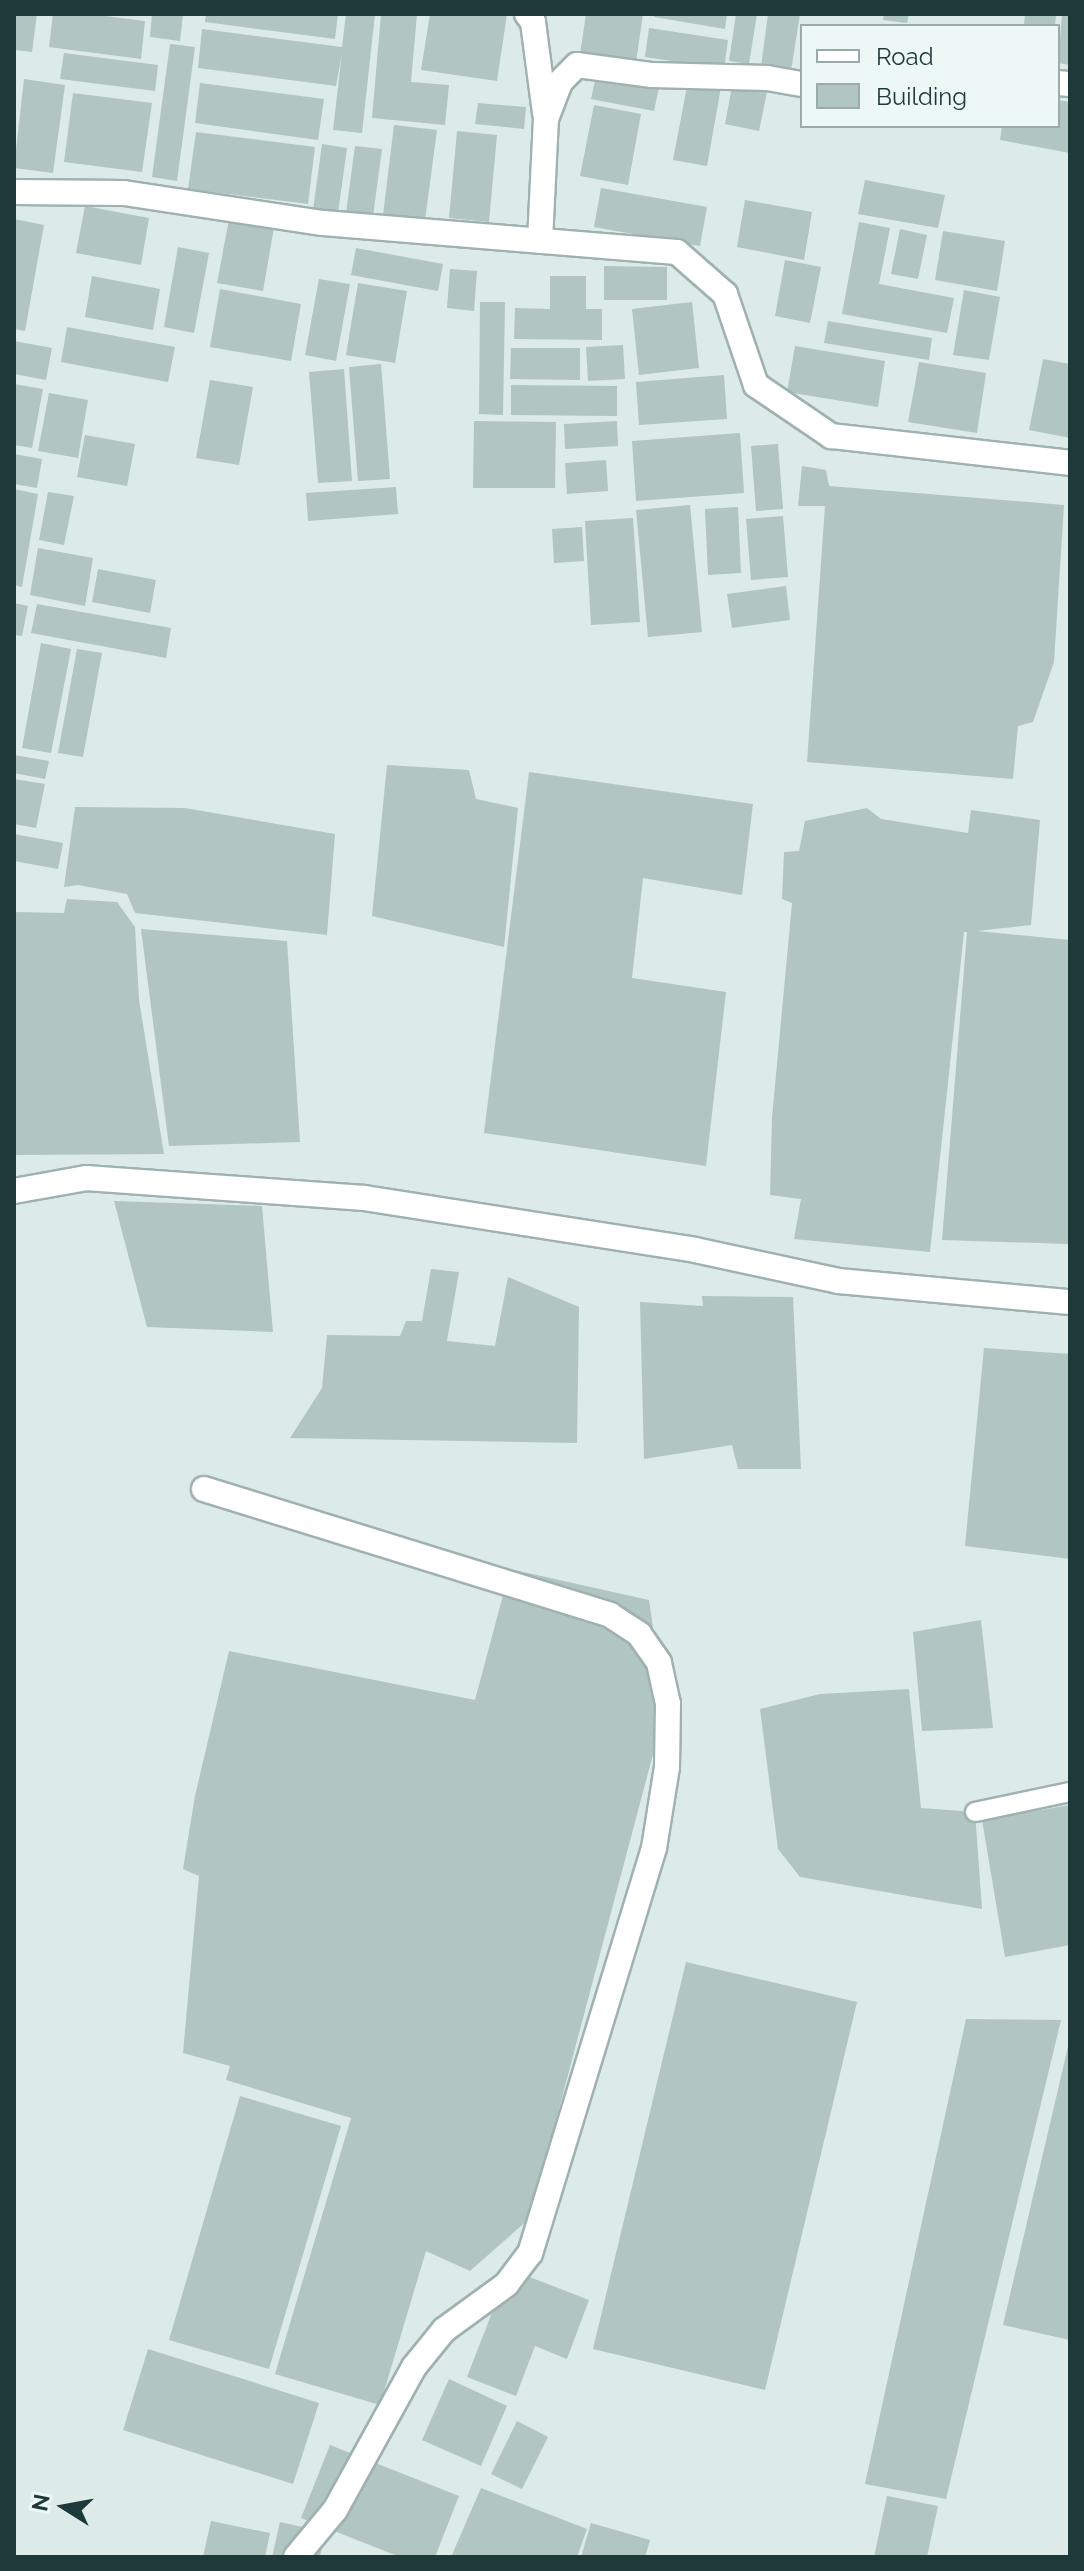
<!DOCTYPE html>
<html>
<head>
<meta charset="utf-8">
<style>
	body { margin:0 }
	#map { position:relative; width:1084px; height:2571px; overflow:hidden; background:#dceae8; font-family:Raleway,sans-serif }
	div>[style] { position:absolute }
	.building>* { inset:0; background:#b1c5c2 }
	.roads { filter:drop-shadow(2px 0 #9fb1b0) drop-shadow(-2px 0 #9fb1b0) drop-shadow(0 2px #9fb1b0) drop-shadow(0 -2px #9fb1b0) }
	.service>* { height:18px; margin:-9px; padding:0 9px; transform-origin:9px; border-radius:9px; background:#fff }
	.minor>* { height:24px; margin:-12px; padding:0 12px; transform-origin:12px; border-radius:12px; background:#fff }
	span { translate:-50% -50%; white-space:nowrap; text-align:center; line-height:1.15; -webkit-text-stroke:7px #edf7f5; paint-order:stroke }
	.frame { position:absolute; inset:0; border:16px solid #1d393a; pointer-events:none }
	.legend { position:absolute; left:800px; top:24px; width:260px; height:104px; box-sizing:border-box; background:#edf7f5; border:2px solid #9aabaa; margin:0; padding:10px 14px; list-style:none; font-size:24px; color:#1d393a }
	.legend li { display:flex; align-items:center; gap:16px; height:40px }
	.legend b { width:40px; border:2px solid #9aabaa }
	.north { position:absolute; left:24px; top:2467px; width:80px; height:80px; -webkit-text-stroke:6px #edf7f5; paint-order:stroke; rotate:281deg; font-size:22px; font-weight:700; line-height:32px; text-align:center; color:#1d393a }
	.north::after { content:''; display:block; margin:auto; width:28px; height:36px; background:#1d393a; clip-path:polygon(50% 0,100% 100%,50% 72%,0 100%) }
</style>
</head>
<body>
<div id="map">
	<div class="building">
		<i style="clip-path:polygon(14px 14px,37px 14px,32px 52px,14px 50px)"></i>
		<i style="clip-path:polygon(53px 14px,89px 14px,145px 21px,141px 59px,49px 47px)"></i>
		<i style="clip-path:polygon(152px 14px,183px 14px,180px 41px,150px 37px)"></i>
		<i style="clip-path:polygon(206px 14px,338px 14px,335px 39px,205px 22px)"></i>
		<i style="clip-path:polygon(346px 14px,375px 14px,362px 133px,333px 130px,342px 53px,336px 86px,198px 68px,202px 29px,342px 47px)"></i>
		<i style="clip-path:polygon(381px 14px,417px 14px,411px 82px,449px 85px,445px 125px,372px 118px)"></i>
		<i style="clip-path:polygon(430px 14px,507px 14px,497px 81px,421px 70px)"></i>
		<i style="clip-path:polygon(586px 14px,643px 14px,636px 62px,580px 54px)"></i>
		<i style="clip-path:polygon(654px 14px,727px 14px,725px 29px,654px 17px)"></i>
		<i style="clip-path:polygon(736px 14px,757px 14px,749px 64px,729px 61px)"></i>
		<i style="clip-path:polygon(768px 14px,800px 14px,791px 71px,761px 67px)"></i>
		<i style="clip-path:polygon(884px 14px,909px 14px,907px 23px,883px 20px)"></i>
		<i style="clip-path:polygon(1025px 14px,1056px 14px,1055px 26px,1024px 26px)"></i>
		<i style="clip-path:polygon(1062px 14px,1070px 14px,1070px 65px,1058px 63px)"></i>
		<i style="clip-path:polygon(649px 28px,728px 40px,724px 69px,645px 57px)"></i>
		<i style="clip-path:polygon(170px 44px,195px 47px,177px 181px,152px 177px)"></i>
		<i style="clip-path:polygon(64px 53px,158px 65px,155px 91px,60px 79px)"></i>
		<i style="clip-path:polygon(597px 71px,660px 83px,654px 111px,591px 99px)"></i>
		<i style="clip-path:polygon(24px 79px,65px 85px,53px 173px,14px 168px)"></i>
		<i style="clip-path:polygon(688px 81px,721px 87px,707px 166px,673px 160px)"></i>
		<i style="clip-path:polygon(733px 81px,768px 87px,759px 131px,725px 124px)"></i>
		<i style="clip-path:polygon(200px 83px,324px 99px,318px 140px,195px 123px)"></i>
		<i style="clip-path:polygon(73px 93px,152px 103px,142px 172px,64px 162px)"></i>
		<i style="clip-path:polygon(1058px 100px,1070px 102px,1070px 153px,1000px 140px,1002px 126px,1058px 126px)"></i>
		<i style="clip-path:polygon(478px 103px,526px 107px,524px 129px,475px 124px)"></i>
		<i style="clip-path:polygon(594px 105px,641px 114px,628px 185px,580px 176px)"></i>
		<i style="clip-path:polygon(394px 125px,437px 130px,425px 220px,383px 215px)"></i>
		<i style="clip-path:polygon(457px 131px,497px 135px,489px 222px,449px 218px)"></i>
		<i style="clip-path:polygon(196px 132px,315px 147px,308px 204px,188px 189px)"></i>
		<i style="clip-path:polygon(322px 144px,347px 148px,338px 213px,313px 210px)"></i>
		<i style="clip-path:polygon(355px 146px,382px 149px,373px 216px,346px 213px)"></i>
		<i style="clip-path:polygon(865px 180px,945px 195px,938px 228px,858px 214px)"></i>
		<i style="clip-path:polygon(601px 188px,707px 207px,700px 246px,594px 227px)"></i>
		<i style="clip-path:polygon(745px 200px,812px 212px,804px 260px,737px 247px)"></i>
		<i style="clip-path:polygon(85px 206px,149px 218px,141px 265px,76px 253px)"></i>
		<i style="clip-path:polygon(230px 214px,275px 222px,263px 291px,217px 283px)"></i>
		<i style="clip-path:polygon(14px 219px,44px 225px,25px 331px,14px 329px)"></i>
		<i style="clip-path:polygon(859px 222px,890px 228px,879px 284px,954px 298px,947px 333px,842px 314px)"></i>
		<i style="clip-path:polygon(900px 229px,927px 235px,918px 279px,891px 274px)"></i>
		<i style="clip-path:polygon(943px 231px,1005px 241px,997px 291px,935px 280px)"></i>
		<i style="clip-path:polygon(178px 247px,209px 253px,194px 333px,164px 327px)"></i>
		<i style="clip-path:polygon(356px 248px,443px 264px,438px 291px,351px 275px)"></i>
		<i style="clip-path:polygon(785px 260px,821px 267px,810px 323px,775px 316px)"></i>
		<i style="clip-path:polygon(604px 266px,667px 267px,667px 300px,604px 300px)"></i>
		<i style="clip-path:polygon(450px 269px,477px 271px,474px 311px,447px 308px)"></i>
		<i style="clip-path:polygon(92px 276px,160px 289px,153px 330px,85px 317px)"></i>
		<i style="clip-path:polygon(550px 276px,586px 276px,586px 309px,602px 309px,602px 340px,514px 339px,515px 308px,550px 309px)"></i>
		<i style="clip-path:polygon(319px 279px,350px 284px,336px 361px,305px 355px)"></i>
		<i style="clip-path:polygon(358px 283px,407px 291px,395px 363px,346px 355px)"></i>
		<i style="clip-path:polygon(220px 289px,301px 304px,291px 361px,210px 347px)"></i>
		<i style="clip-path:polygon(964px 290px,1000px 297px,989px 360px,953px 355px)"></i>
		<i style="clip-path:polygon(480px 302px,505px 302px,503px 415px,479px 414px)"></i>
		<i style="clip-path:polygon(692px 302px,699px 368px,639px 375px,632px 309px)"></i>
		<i style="clip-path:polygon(828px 321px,932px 338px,929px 360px,824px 343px)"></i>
		<i style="clip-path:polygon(67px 327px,175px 347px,168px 382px,61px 362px)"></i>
		<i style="clip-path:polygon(14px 341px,52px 348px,46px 380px,14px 374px)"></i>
		<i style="clip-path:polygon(623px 345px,625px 379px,588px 381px,586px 347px)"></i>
		<i style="clip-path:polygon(795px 346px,885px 361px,878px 407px,787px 392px)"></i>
		<i style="clip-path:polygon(511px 348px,580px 348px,580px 380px,510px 379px)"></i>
		<i style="clip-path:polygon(1043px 359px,1070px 364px,1070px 438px,1029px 430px)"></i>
		<i style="clip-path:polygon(919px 362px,986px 373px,977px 433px,908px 422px)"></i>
		<i style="clip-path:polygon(381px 364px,390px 479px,358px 481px,349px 367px)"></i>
		<i style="clip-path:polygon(344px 369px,352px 481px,318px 483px,309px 372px)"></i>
		<i style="clip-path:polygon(724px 375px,727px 419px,639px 425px,636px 382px)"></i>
		<i style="clip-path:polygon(210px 380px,253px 387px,239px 465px,196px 458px)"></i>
		<i style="clip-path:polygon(14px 384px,43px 389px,32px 448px,14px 445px)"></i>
		<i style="clip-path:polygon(511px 385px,617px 386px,617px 416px,511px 415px)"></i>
		<i style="clip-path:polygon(49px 393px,88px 400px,78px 458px,38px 451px)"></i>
		<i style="clip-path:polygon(474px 421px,556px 422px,555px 488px,473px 488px)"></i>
		<i style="clip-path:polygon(617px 421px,618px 446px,565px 449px,564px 424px)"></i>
		<i style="clip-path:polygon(740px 433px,744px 493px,636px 501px,632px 441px)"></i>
		<i style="clip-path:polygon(85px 435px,135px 444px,127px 486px,77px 477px)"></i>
		<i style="clip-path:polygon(778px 444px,783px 509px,756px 511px,751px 446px)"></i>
		<i style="clip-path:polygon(14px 454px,42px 459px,37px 488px,14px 484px)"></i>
		<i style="clip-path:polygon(606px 460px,608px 491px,567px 494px,565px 463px)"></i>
		<i style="clip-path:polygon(802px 466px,826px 470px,829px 486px,1064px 505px,1054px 662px,1033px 722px,1018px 726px,1013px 779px,807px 762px,825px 506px,798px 506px)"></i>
		<i style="clip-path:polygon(396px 487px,398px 514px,308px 521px,306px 493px)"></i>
		<i style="clip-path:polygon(14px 489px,38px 494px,22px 587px,14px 585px)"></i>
		<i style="clip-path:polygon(48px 492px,74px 496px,64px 545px,39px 540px)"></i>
		<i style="clip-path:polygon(690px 505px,702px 632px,648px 637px,636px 510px)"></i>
		<i style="clip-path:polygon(738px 507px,741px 573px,708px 575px,705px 509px)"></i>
		<i style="clip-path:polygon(783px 516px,788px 577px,751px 580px,746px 519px)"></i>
		<i style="clip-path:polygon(633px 518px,640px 622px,591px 625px,585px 521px)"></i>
		<i style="clip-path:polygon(582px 527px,584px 561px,554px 563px,552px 529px)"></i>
		<i style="clip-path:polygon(38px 548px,93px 558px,85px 606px,30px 595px)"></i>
		<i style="clip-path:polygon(98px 569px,156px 580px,150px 613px,92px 602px)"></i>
		<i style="clip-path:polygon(786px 586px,790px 620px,732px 628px,727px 594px)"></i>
		<i style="clip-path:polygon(14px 603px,28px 606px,22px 636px,14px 635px)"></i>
		<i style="clip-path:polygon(37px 604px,171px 628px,166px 658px,31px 633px)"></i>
		<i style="clip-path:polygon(41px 643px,71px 649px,51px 753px,22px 748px)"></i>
		<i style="clip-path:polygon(77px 649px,102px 653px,83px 757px,58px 753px)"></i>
		<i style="clip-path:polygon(14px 755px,49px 761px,45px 779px,14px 773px)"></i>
		<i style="clip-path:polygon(387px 765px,469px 770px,476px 799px,518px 808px,504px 947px,372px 916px)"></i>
		<i style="clip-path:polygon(529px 772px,753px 804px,742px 895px,643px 878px,632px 978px,726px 992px,706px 1166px,484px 1133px)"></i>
		<i style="clip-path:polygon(14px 779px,45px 784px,36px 828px,14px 824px)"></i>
		<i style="clip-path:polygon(75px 807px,185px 808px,335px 834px,327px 935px,135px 913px,127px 894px,78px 885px,64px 887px)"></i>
		<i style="clip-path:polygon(867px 808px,881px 819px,968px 833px,971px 810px,1040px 820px,1031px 925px,977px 931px,1070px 940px,1070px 1244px,942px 1240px,967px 932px,964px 932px,930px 1252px,794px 1239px,801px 1199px,770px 1195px,772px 1118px,792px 903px,782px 899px,784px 852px,799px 851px,805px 821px)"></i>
		<i style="clip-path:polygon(14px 834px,63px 843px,58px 869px,14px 861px)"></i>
		<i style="clip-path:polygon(67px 899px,117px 902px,135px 927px,139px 1000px,164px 1154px,14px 1155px,14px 912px,64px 913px)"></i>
		<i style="clip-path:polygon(141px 929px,287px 941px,300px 1142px,169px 1146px)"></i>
		<i style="clip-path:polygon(114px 1201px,262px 1206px,273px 1332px,147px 1327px)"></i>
		<i style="clip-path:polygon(431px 1269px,459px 1272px,447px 1341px,495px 1346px,508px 1277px,579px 1307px,577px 1443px,290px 1438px,322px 1388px,327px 1335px,400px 1336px,406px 1321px,422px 1321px)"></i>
		<i style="clip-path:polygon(702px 1296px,793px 1297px,801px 1469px,738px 1469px,732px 1445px,644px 1459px,640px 1302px,703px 1306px)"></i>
		<i style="clip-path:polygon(984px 1348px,1070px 1354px,1070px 1559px,965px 1546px)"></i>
		<i style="clip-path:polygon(510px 1569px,649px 1600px,665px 1709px,530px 2218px,470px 2271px,426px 2251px,380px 2405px,275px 2374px,351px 2118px,226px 2080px,230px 2066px,183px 2053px,199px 1876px,183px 1869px,195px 1796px,229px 1651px,475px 1700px)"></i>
		<i style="clip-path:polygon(981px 1620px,993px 1728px,922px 1731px,913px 1632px)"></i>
		<i style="clip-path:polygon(909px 1689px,921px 1808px,975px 1812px,982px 1909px,800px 1877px,778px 1849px,760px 1709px,820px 1694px)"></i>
		<i style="clip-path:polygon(1070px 1805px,1070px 1945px,1005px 1957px,982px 1820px)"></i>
		<i style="clip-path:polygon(686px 1962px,857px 2002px,765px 2390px,593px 2349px)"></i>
		<i style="clip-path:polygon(966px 2019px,1061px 2020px,946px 2499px,865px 2484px)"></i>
		<i style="clip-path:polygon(1070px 2038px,1070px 2340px,1003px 2325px)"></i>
		<i style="clip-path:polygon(240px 2096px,341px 2126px,269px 2369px,169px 2340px)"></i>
		<i style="clip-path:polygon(509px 2269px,589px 2300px,567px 2359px,535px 2346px,516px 2396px,467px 2377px)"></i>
		<i style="clip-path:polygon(148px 2349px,319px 2403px,293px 2484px,123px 2430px)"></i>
		<i style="clip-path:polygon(449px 2379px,507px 2406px,481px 2466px,422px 2440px)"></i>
		<i style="clip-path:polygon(517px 2421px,548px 2437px,522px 2489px,491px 2474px)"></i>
		<i style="clip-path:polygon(330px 2445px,459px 2496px,435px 2557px,400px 2557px,301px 2518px)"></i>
		<i style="clip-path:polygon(481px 2488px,587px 2529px,577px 2557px,451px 2557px)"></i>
		<i style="clip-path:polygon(887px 2496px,938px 2506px,927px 2557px,874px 2557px)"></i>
		<i style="clip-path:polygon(211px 2521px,270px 2533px,265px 2557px,203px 2557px)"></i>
		<i style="clip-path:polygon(280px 2522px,325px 2532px,320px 2557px,272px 2557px)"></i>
		<i style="clip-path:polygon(591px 2523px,650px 2540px,645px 2557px,581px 2557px)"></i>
	</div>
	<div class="roads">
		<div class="service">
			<i style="left:975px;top:1812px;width:97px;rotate:-11.9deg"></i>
		</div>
		<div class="minor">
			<i style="left:527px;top:14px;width:10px;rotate:53deg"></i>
			<i style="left:533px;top:22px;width:92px;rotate:82.5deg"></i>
			<i style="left:1058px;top:83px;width:12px;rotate:5deg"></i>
			<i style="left:14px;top:192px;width:110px;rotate:0.5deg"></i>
			<i style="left:124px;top:193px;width:201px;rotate:8.6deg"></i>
			<i style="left:323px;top:223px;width:355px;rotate:4.7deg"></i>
			<i style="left:677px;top:252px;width:64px;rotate:41.2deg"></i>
			<i style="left:725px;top:294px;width:96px;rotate:71.2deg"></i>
			<i style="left:756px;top:385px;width:91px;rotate:34.2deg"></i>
			<i style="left:831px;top:436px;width:241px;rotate:6.4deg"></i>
			<i style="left:540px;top:241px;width:122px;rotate:-87.2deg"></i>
			<i style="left:546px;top:119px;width:40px;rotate:-69deg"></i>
			<i style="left:560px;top:82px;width:24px;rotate:-45deg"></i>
			<i style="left:577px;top:65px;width:76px;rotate:7.6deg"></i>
			<i style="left:652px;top:75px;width:115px;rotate:1.5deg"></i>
			<i style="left:767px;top:78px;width:36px;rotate:10deg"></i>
			<i style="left:14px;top:1191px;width:73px;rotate:-10.2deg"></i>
			<i style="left:86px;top:1178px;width:279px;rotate:4.1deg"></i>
			<i style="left:364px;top:1198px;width:335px;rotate:8.9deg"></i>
			<i style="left:695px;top:1250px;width:146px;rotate:12.2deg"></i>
			<i style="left:838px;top:1281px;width:233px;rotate:5.2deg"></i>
			<i style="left:204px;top:1489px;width:425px;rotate:17.2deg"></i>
			<i style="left:610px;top:1615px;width:35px;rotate:33deg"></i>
			<i style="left:639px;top:1634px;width:35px;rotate:55deg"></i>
			<i style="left:659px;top:1663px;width:42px;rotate:77.6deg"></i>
			<i style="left:668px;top:1704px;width:63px;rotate:90.9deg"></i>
			<i style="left:667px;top:1767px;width:82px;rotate:99.1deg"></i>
			<i style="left:654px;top:1848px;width:424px;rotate:107deg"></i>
			<i style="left:530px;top:2253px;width:39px;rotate:127deg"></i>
			<i style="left:507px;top:2284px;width:78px;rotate:143.9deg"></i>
			<i style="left:444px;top:2330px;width:48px;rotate:129deg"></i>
			<i style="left:414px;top:2367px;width:163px;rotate:118.9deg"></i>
			<i style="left:335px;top:2510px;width:61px;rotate:129.7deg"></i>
		</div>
	</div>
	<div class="frame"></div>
	<ul class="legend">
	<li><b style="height:10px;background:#fff"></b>Road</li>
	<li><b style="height:22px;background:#b1c5c2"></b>Building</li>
	</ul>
	<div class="north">N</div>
</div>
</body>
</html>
